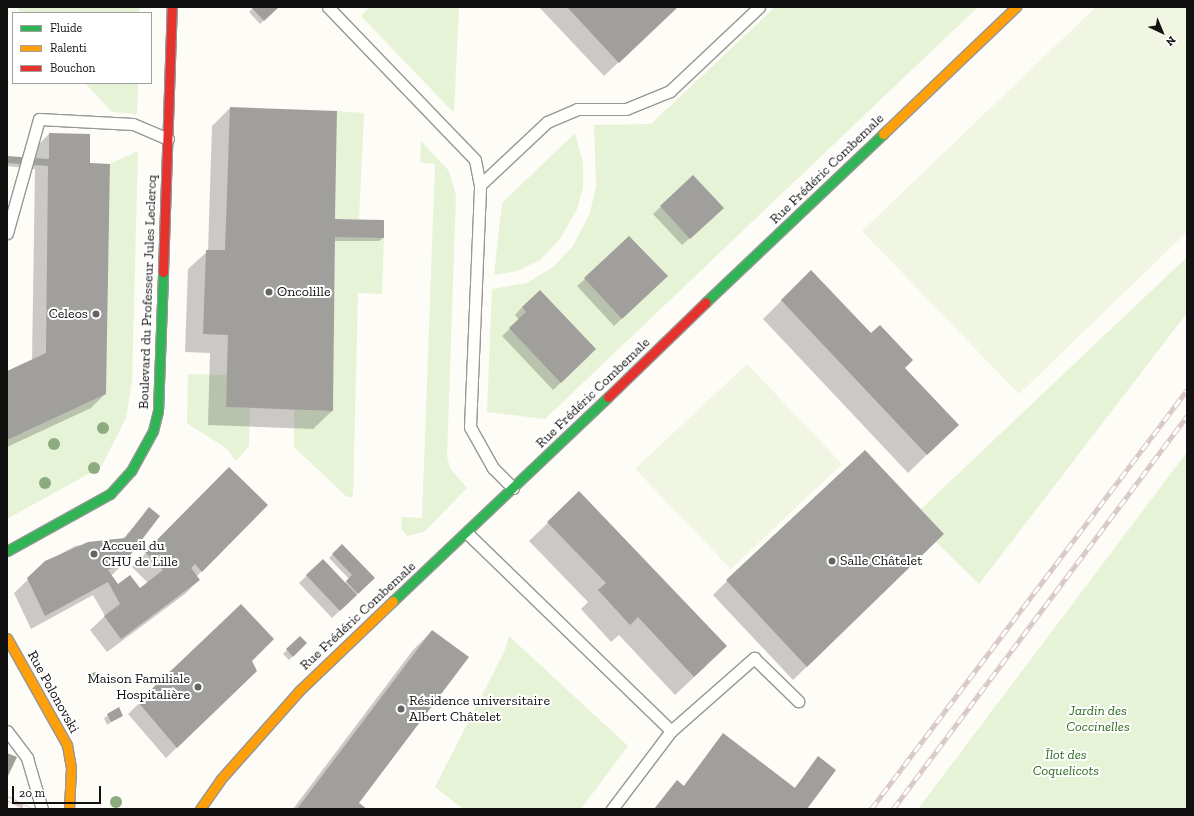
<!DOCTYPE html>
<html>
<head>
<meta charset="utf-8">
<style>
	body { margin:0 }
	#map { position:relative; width:1194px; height:816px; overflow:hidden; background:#fdfcf7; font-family:"Zilla Slab",serif }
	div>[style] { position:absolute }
	.green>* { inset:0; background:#e7f3d7 }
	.pitch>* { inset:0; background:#f0f6e1 }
	.shadow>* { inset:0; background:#0003 }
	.building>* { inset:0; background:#a19f9c }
	.roads { filter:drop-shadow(1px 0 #979795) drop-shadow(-1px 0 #979795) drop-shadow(0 1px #979795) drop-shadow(0 -1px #979795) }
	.lane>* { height:11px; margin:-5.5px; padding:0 5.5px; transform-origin:5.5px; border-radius:5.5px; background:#fffffe }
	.fast>* { height:9px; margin:-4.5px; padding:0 4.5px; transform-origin:4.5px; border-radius:4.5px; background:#30b455 }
	.slow>* { height:9px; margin:-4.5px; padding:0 4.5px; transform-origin:4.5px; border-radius:4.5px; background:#ff9f0a }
	.jam>* { height:9px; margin:-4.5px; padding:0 4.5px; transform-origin:4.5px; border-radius:4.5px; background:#e5322d }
	.rail>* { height:4.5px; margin-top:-2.25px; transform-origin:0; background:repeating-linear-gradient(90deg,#fff 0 9px,#d9c6c7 0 18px); box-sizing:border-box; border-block:1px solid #d9c6c7 }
	.trees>* { width:12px; height:12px; margin:-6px; border-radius:50%; background:#8cac80 }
	.dots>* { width:11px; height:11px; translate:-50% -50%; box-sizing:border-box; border:2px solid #fff; border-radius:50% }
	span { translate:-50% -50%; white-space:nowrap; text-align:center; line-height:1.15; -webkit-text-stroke:4px #fff; paint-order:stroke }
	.street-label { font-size:14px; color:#111 }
	.poi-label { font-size:14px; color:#111 }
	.left { translate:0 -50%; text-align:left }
	.right { translate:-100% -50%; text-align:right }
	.park-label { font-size:14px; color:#2f6b1f; font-style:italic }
	.frame { position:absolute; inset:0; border:8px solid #111; pointer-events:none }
	.legend { position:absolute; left:12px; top:12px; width:140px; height:72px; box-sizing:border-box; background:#fff; border:1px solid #a0a0a0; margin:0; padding:5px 7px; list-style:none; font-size:12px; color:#111 }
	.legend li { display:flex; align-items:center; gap:8px; height:20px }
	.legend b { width:20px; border:1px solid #a0a0a0 }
	.north { position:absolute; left:1142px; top:12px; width:40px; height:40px; -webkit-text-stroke:3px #fff; paint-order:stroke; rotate:136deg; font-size:11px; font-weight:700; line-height:16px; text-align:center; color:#111 }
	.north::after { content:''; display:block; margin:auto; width:14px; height:18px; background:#111; clip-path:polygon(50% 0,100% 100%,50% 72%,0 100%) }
	.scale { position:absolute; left:12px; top:786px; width:89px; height:18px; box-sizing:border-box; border:2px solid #111; border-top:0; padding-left:5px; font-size:12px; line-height:14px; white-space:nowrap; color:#111; -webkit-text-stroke:3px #fff; paint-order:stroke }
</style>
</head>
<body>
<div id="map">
	<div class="green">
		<i style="clip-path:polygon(16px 7px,140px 7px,139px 13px,22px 13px)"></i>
		<i style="clip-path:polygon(370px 7px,459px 7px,454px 113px,361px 16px)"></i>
		<i style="clip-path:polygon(775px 7px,978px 7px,545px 419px,487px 412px,492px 289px,527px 283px,553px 267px,573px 246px,590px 213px,596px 186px,594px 125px,651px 124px)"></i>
		<i style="clip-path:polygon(85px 83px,138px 83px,137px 114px,112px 112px)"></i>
		<i style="clip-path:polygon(337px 111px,364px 113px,359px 219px,335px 219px)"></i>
		<i style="clip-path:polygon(575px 133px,583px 163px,583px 188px,577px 209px,560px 239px,540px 260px,517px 271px,494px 275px,502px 203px)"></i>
		<i style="clip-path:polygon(421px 141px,449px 171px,456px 195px,447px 456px,450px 468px,467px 488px,424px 532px,407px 536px,401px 529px,402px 517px,422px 518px,435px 164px,420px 162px)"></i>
		<i style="clip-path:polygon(138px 151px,132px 382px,126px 418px,101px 467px,7px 519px,7px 440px,106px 394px,110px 164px)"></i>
		<i style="clip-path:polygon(335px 237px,384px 238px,382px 294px,358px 293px,353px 497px,347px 497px,294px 447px,294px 410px,333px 411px)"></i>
		<i style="clip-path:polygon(1187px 257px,1187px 313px,979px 584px,936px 542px,944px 534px,921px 509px)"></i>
		<i style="clip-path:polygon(188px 374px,227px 375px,226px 407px,250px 408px,249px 446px,236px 461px,227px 449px,187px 423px)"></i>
		<i style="clip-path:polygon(1187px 452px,1187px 809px,918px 809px)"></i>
		<i style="clip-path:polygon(509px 636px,628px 746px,581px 809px,463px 809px,435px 787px,504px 652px)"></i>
	</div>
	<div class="pitch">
		<i style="clip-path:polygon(1096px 7px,1187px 7px,1187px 232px,1019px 394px,862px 231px)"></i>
		<i style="clip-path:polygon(747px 364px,842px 464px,731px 569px,635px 469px)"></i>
	</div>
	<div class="shadow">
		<i style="clip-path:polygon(278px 7px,260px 24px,249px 12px,254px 7px)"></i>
		<i style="clip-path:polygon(539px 7px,677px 7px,604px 76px)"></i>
		<i style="clip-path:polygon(230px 108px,334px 222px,383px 238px,379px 241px,334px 241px,332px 411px,313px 429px,208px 425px,210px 353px,185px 352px,188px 269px,208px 251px,212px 126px)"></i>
		<i style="clip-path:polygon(49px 134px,89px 164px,105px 394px,91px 408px,7px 447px,7px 372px,32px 361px,35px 169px,7px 166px,7px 157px,35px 159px,35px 148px)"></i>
		<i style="clip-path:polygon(693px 177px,715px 216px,682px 245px,653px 214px)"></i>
		<i style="clip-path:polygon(585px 279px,659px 283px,614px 326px,577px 286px)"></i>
		<i style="clip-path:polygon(782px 300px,904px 368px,939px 443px,908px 473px,763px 319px)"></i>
		<i style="clip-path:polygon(522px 307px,588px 357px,553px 390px,502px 336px,519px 320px,515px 315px)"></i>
		<i style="clip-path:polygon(229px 468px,267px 505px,197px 576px,199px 580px,185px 594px,107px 652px,90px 630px,105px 616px,93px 595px,31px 629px,14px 593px,46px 562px,75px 546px,122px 540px,149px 509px,121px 566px,111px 576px,118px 585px,140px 590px,148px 583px,132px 567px)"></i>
		<i style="clip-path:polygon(579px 493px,707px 665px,675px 695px,619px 635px,611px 642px,581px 609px,588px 602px,529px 541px)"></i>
		<i style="clip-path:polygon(342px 545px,374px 578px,332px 618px,299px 583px,323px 560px,345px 583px,349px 579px,329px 558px)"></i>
		<i style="clip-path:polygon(929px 548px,793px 680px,713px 595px,727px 581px)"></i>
		<i style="clip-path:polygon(241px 605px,251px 661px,245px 682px,166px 758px,128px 714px)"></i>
		<i style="clip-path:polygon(432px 631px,357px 803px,365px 809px,293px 809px,413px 650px)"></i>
		<i style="clip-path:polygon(300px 637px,306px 643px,289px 660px,283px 654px)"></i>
		<i style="clip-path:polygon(118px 709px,122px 715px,107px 725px,104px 718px)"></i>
		<i style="clip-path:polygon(723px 734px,794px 789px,818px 758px,806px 809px,655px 809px,683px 787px)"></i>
	</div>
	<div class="building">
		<i style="clip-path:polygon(251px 7px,279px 7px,264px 21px)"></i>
		<i style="clip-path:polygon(567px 7px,678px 7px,619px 63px)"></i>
		<i style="clip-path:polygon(230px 107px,337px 111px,335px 219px,384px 220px,384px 238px,335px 237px,333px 411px,226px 407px,228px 335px,203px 334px,206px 250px,225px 250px)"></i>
		<i style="clip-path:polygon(49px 133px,90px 134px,90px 163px,110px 164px,106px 394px,7px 440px,7px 371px,46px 353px,48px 166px,7px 163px,7px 156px,49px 159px)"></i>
		<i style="clip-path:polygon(693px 175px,724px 208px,690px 239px,660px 206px)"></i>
		<i style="clip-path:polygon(629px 236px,668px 276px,622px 319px,584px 278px)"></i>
		<i style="clip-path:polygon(811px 270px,871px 333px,880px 325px,913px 360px,905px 368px,959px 425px,927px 455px,781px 300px)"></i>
		<i style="clip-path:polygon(540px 290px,596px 349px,561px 383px,509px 328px,526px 312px,522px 307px)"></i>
		<i style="clip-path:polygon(865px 450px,944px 534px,807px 667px,726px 580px)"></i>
		<i style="clip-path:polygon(229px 467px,268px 505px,202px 572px,195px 564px,191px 568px,200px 580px,121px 639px,104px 616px,120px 604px,108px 582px,45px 616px,27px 578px,45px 561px,88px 542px,125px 538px,149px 507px,160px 516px,121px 567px,119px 564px,108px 570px,118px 584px,130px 575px,140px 588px,163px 570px,145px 552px)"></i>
		<i style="clip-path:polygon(579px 491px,727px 646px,694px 677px,638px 617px,630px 625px,598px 590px,606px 583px,547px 522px)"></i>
		<i style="clip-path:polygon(342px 544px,375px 578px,358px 594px,346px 581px,352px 575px,332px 554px)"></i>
		<i style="clip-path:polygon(323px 559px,357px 595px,340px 611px,306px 575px)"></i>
		<i style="clip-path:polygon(241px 604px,274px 639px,252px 661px,257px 671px,177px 748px,138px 702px)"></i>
		<i style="clip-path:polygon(432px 630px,469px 657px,359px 803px,367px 809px,297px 809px)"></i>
		<i style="clip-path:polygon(300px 636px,307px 643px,293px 657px,286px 649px)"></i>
		<i style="clip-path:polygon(119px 707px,123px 716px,111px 722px,107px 714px)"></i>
		<i style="clip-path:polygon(723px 733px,795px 788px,818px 756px,836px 770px,807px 809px,654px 809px,677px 780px,684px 786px)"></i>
		<i style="clip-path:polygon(7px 753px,17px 757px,7px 778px)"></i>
	</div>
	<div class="roads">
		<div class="lane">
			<i style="left:328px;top:7px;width:212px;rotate:46.1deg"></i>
			<i style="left:475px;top:160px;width:25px;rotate:79deg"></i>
			<i style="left:7px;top:233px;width:118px;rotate:-74.3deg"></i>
			<i style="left:39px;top:119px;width:94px;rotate:3deg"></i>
			<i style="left:133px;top:124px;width:38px;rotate:23deg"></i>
			<i style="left:513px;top:488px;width:28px;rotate:-135deg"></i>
			<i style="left:493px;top:468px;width:47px;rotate:-119.3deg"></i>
			<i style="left:470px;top:427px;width:242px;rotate:-87.6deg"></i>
			<i style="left:480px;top:185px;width:92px;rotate:-43.2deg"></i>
			<i style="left:547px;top:122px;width:33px;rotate:-23deg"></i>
			<i style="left:577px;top:109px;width:49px"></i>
			<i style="left:626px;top:109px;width:48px;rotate:-22.2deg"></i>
			<i style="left:670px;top:91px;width:122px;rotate:-43.3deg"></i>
			<i style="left:467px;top:533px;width:284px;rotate:44.1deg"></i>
			<i style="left:671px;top:731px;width:98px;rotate:127.1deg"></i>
			<i style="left:7px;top:731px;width:34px;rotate:53deg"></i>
			<i style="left:27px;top:758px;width:53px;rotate:73.6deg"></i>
			<i style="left:671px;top:731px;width:111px;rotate:-41.3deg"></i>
			<i style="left:754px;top:658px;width:62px;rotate:44.3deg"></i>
		</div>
		<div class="fast">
			<i style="left:706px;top:302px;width:244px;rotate:-43.5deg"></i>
			<i style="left:7px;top:551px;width:118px;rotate:-29deg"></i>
			<i style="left:110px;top:494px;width:31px;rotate:-48deg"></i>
			<i style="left:131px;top:471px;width:46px;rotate:-61.2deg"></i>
			<i style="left:153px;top:431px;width:21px;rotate:-76deg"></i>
			<i style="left:158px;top:411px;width:139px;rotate:-87.9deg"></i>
			<i style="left:393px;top:601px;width:296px;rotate:-43.5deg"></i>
		</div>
		<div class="slow">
			<i style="left:883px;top:134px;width:184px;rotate:-43.7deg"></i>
			<i style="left:7px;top:638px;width:123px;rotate:60.7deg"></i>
			<i style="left:67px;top:745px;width:23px;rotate:80deg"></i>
			<i style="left:71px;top:768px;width:41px;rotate:92.8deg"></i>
			<i style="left:200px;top:809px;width:35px;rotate:-55deg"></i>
			<i style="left:220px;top:780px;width:119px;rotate:-48.4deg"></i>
			<i style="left:299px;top:691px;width:130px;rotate:-43.8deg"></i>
		</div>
		<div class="jam">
			<i style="left:163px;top:272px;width:265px;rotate:-88.1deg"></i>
			<i style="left:608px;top:397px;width:136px;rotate:-44.1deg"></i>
		</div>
	</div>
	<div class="rail">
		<i style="left:7px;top:798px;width:25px;rotate:26deg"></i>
		<i style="left:871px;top:809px;width:525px;rotate:-52.98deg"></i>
		<i style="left:893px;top:809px;width:491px;rotate:-53.2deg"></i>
	</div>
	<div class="trees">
		<i style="left:103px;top:428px"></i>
		<i style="left:54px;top:444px"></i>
		<i style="left:94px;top:468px"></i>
		<i style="left:45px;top:483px"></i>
		<i style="left:96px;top:678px"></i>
		<i style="left:116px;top:802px"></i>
	</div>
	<div class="dots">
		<i style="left:269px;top:292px;background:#646362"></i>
		<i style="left:96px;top:314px;background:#646362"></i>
		<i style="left:94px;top:554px;background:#646362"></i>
		<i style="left:832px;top:561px;background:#646362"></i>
		<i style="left:198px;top:687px;background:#646362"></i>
		<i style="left:401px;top:709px;background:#646362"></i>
	</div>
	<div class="street-label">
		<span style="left:827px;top:169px;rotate:-44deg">Rue Frédéric Combemale</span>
		<span style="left:148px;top:292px;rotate:-88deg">Boulevard du Professeur Jules Leclercq</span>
		<span style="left:593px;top:393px;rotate:-44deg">Rue Frédéric Combemale</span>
		<span style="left:358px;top:616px;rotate:-43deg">Rue Frédéric Combemale</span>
		<span style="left:53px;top:692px;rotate:61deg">Rue Polonovski</span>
	</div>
	<div class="poi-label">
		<span class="left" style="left:277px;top:292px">Oncolille</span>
		<span class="right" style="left:88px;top:314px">Celeos</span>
		<span class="left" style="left:102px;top:554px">Accueil du<br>CHU de Lille</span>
		<span class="left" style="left:840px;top:561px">Salle Châtelet</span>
		<span class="right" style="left:190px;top:687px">Maison Familiale<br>Hospitalière</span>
		<span class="left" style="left:409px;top:709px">Résidence universitaire<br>Albert Châtelet</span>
	</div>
	<div class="park-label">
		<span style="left:1098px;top:719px">Jardin des<br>Coccinelles</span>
		<span style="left:1066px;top:763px">Îlot des<br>Coquelicots</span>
	</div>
	<div class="frame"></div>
	<ul class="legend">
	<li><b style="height:5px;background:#30b455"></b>Fluide</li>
	<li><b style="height:5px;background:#ff9f0a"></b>Ralenti</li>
	<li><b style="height:5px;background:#e5322d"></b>Bouchon</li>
	</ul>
	<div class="north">N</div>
	<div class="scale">20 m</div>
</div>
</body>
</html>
